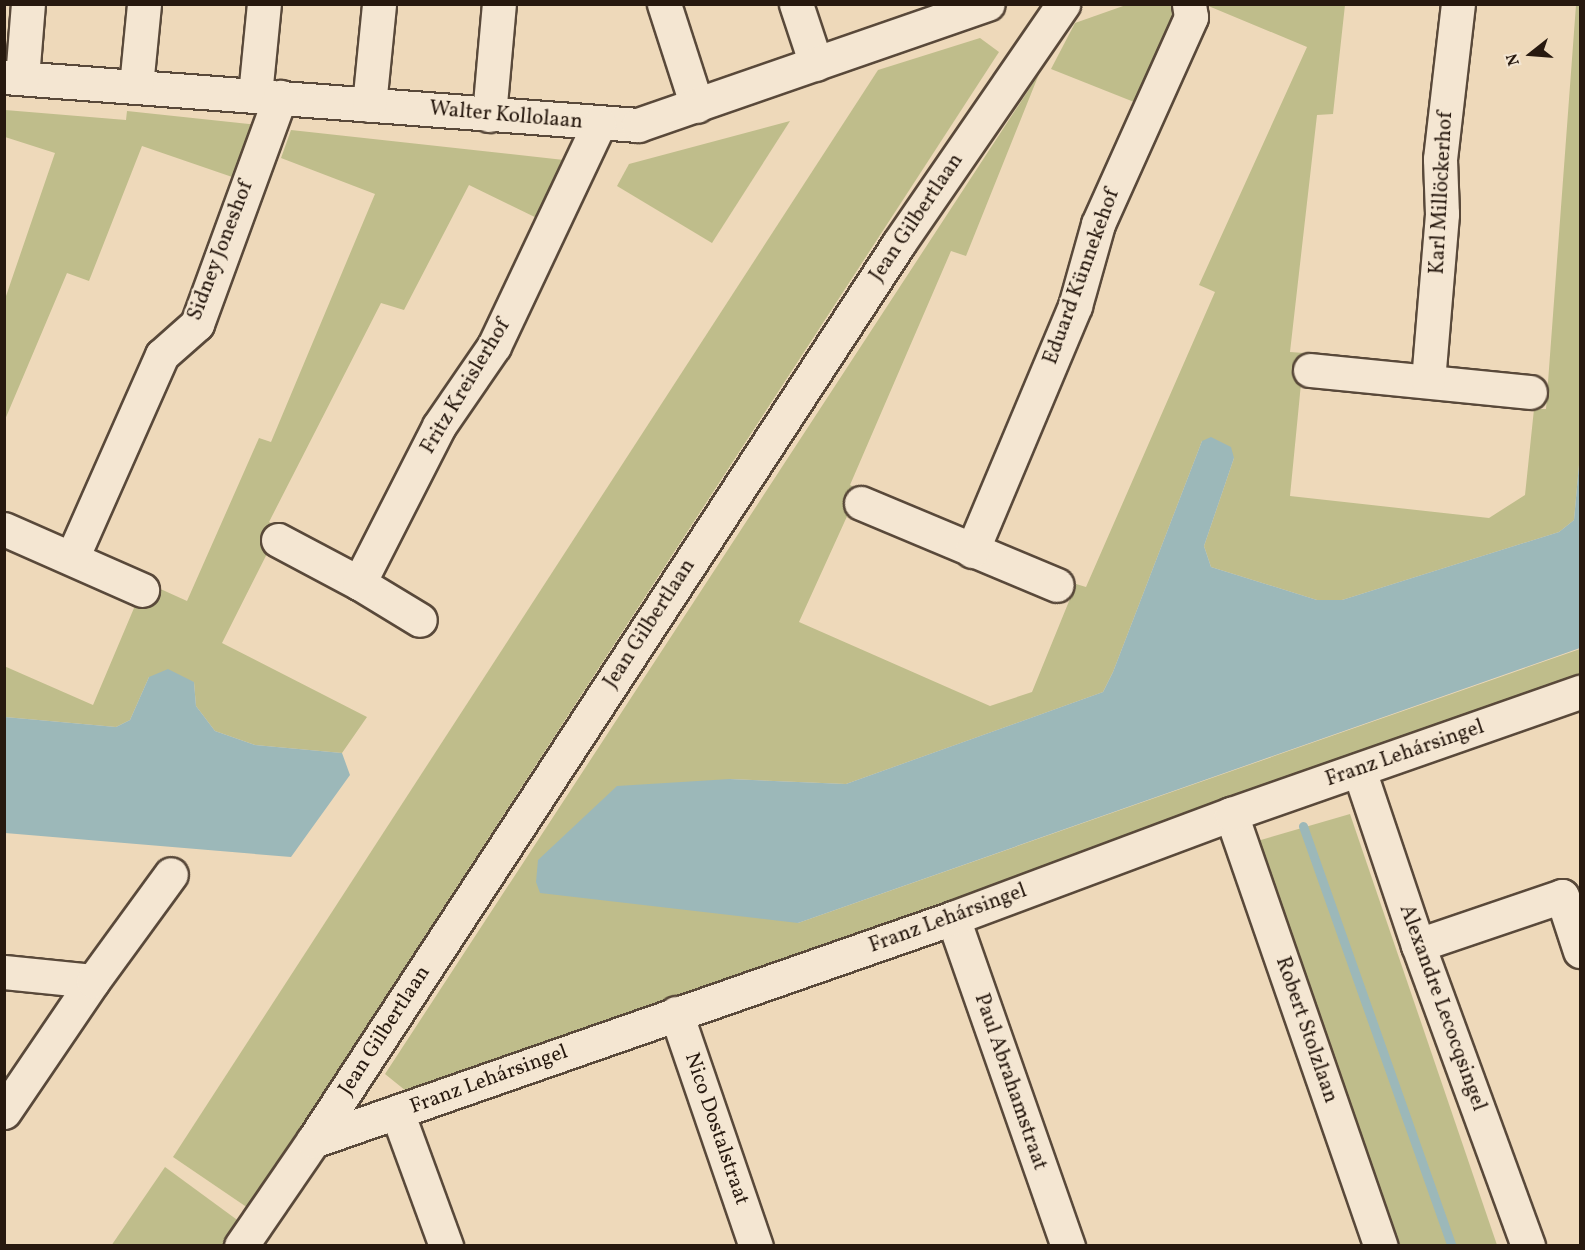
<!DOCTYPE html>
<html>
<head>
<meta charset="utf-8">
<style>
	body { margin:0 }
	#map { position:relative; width:1585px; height:1250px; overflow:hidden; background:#eed9ba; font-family:Vollkorn,serif }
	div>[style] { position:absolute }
	.green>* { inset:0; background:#bfbd8b }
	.water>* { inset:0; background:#9cb8b9 }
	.stream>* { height:9px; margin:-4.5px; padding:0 4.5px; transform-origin:4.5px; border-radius:4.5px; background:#9cb8b9 }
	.roads { filter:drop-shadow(2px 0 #59493a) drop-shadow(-2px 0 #59493a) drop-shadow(0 2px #59493a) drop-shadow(0 -2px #59493a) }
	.street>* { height:33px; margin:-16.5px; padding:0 16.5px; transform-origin:16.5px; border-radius:16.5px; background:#f4e6d2 }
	span { translate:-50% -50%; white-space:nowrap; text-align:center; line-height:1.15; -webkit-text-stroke:5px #f4e6d2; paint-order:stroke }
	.street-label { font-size:21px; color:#27190f }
	.frame { position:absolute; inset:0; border:6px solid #27190f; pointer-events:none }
	.north { position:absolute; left:1501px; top:24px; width:60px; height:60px; -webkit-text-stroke:4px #f4e6d2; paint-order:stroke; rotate:253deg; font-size:16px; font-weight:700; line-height:24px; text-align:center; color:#27190f }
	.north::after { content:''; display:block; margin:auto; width:21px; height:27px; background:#27190f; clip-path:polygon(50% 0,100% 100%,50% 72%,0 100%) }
</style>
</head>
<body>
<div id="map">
	<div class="green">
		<i style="clip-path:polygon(1126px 5px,1174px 5px,1176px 14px,1134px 102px,1051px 69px,1075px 23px)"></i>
		<i style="clip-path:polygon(1206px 5px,1345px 5px,1333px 114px,1317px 115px,1290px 352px,1304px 353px,1290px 496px,1489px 518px,1525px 495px,1534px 409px,1546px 409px,1576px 5px,1580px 5px,1580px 454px,1574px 520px,1559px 532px,1342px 600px,1317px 600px,1211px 567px,1204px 546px,1234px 458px,1202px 441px,1113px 672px,1103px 692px,846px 784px,730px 779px,798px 923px,1580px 649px,1580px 682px,1229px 806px,806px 950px,411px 1095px,385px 1074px,1039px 74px,966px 256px,951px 251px,850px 485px,859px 490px,799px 622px,990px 706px,1032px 692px,1076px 584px,1086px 587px,1215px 292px,1199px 285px,1307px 47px)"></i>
		<i style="clip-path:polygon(980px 38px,999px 52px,248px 1208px,173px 1157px,878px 70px)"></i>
		<i style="clip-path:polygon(5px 110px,126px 120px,127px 111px,258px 125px,238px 179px,142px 146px,89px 281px,67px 273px,4px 422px,5px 299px,55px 153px,5px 137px)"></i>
		<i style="clip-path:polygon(790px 121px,712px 243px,617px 186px,629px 164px)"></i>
		<i style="clip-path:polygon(291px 130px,573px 161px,545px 222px,469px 185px,404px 310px,381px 303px,269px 522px,280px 528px,222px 643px,367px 717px,342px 753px,255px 745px,215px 731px,196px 706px,194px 682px,149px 677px,130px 720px,116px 727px,5px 717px,4px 666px,93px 705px,145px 582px,187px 601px,259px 438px,271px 442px,375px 194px,281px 158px)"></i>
		<i style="clip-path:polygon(1350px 814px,1497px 1245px,1385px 1245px,1247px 844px)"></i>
		<i style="clip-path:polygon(165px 1167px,240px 1222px,224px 1245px,111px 1246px)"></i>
	</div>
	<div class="water">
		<i style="clip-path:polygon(1211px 437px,1231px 447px,1234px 458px,1204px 546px,1211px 567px,1317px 600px,1342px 600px,1559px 532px,1574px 520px,1580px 454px,1580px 648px,798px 923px,540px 893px,536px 882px,538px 860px,617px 786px,730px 779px,846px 784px,1103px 692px,1113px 672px,1202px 441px)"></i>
		<i style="clip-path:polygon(168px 669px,194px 682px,196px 706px,215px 731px,255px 745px,342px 753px,350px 775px,291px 857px,5px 833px,5px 717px,116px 727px,130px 720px,149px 677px)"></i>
	</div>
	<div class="stream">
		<i style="left:1303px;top:826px;width:446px;rotate:70.5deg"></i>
	</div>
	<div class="roads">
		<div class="street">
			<i style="left:664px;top:4px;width:107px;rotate:72.1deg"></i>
			<i style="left:796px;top:4px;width:63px;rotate:71.6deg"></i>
			<i style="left:4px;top:77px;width:636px;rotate:4.33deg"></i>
			<i style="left:638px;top:125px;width:370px;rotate:-19.1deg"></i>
			<i style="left:22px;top:78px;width:74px;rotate:-85.4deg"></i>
			<i style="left:136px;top:86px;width:82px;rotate:-84.4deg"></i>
			<i style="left:255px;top:95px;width:91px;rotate:-84.4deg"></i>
			<i style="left:369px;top:105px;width:101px;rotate:-84.3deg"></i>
			<i style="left:489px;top:115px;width:111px;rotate:-84.9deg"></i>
			<i style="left:1310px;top:370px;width:221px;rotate:5.7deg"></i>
			<i style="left:1428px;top:381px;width:168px;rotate:-85.2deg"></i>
			<i style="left:1442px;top:214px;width:55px;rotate:-92.1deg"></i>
			<i style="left:1440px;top:159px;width:156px;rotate:-83.4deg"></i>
			<i style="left:861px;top:503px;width:212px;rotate:22.7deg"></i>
			<i style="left:4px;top:529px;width:151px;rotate:23.8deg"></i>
			<i style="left:278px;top:540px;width:92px;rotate:28deg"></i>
			<i style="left:359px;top:583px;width:71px;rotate:31.2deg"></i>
			<i style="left:972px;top:551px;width:266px;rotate:-67.2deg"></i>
			<i style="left:1075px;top:306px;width:85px;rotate:-74.3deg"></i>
			<i style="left:1098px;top:224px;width:227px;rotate:-65.8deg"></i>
			<i style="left:1191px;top:17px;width:13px;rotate:-99deg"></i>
			<i style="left:72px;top:558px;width:222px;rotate:-66.1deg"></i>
			<i style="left:162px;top:355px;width:47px;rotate:-41.5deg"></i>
			<i style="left:197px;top:324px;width:242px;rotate:-69.9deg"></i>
			<i style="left:359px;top:583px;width:176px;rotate:-63deg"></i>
			<i style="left:439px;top:426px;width:97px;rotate:-55.5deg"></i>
			<i style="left:494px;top:346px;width:246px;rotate:-64.7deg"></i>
			<i style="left:1359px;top:770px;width:185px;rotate:71.4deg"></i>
			<i style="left:1418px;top:945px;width:320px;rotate:69.9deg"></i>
			<i style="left:1231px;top:814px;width:457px;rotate:70.9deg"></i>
			<i style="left:953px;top:918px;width:348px;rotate:70.7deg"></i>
			<i style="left:1418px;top:945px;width:152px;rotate:-18.8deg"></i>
			<i style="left:1562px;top:896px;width:58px;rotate:71.9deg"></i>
			<i style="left:4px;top:972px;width:89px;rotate:5.8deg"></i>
			<i style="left:676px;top:1013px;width:246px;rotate:71.1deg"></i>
			<i style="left:4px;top:1112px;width:158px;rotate:-55.8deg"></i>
			<i style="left:93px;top:981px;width:132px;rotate:-53.9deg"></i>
			<i style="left:397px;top:1112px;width:143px;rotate:69.9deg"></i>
			<i style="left:313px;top:1141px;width:678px;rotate:-19.21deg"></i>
			<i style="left:953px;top:918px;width:297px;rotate:-20.5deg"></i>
			<i style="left:1231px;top:814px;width:370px;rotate:-19.3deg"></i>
			<i style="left:241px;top:1246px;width:127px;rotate:-55.6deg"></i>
			<i style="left:313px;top:1141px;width:1072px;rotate:-56.87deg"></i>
			<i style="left:899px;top:243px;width:290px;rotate:-55.5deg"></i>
		</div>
	</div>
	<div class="street-label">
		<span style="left:506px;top:116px;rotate:5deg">Walter Kollolaan</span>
		<span style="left:1442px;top:193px;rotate:-87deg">Karl Millöckerhof</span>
		<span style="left:917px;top:218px;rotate:-56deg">Jean Gilbertlaan</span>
		<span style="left:221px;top:251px;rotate:-69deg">Sidney Joneshof</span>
		<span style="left:1082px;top:277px;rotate:-70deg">Eduard Künnekehof</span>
		<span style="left:466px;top:387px;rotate:-59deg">Fritz Kreislerhof</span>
		<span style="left:650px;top:624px;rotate:-57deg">Jean Gilbertlaan</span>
		<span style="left:1405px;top:754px;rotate:-19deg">Franz Lehársingel</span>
		<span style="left:948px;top:919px;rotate:-20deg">Franz Lehársingel</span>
		<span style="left:1442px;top:1008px;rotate:70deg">Alexandre Lecocqsingel</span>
		<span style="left:1306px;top:1030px;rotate:71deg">Robert Stolzlaan</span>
		<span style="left:385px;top:1031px;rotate:-57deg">Jean Gilbertlaan</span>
		<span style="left:489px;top:1080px;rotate:-20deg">Franz Lehársingel</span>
		<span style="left:1010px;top:1082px;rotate:71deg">Paul Abrahamstraat</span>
		<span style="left:716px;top:1129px;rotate:71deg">Nico Dostalstraat</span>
	</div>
	<div class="frame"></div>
	<div class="north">N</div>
</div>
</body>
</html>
